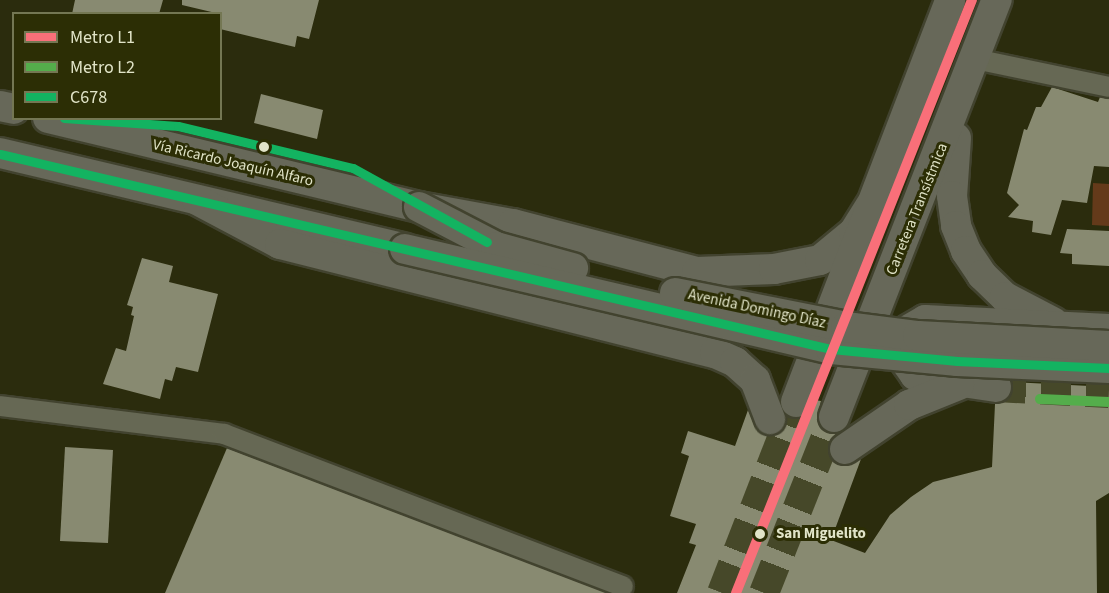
<!DOCTYPE html>
<html>
<head>
<meta charset="utf-8">
<style>
	body { margin:0 }
	#map { position:relative; width:1109px; height:593px; overflow:hidden; background:#2b2c0d; font-family:"Source Sans 3",sans-serif }
	div>[style] { position:absolute }
	.green>* { inset:0; background:#643a1a }
	.building>* { inset:0; background:#888a71 }
	.primary-tunnel>* { height:30px; margin-top:-15px; transform-origin:0; background:repeating-linear-gradient(90deg,#464829 0 30px,transparent 0 45px) }
	.roads { filter:drop-shadow(2px 0 #42432f) drop-shadow(-2px 0 #42432f) drop-shadow(0 2px #42432f) drop-shadow(0 -2px #42432f) }
	.street>* { height:20px; margin:-10px; padding:0 10px; transform-origin:10px; border-radius:10px; background:#666854 }
	.primary>* { height:30px; margin:-15px; padding:0 15px; transform-origin:15px; border-radius:15px; background:#676859 }
	.bridges { filter:drop-shadow(2px 0 #42432f) drop-shadow(-2px 0 #42432f) drop-shadow(0 2px #42432f) drop-shadow(0 -2px #42432f) }
	.primary-bridge>* { height:30px; margin:-15px; padding:0 15px; transform-origin:15px; border-radius:15px; background:#676859 }
	.bus-1>* { height:9px; margin:-4.5px; padding:0 4.5px; transform-origin:4.5px; border-radius:4.5px; background:#13b361 }
	.metro-1>* { height:10px; margin:-5px; padding:0 5px; transform-origin:5px; border-radius:5px; background:#f96f79 }
	.metro-2>* { height:10px; margin:-5px; padding:0 5px; transform-origin:5px; border-radius:5px; background:#54ad4b }
	.dots>* { width:16px; height:16px; translate:-50% -50%; box-sizing:border-box; border:3px solid #2c2e05; border-radius:50% }
	span { translate:-50% -50%; white-space:nowrap; text-align:center; line-height:1.15; -webkit-text-stroke:6px #2c2e05; paint-order:stroke }
	.street-label { font-size:15px; color:#e1e4c8 }
	.stop-label { font-size:15px; color:#e1e4c8; font-weight:700 }
	.left { translate:0 -50%; text-align:left }
	.legend { position:absolute; left:12px; top:12px; width:210px; height:108px; box-sizing:border-box; background:#2c2e05; border:2px solid #747753; margin:0; padding:8px 10px; list-style:none; font-size:18px; color:#e1e4c8 }
	.legend li { display:flex; align-items:center; gap:12px; height:30px }
	.legend b { width:30px; border:2px solid #747753 }
</style>
</head>
<body>
<div id="map">
	<div class="green">
		<i style="clip-path:polygon(1093px 183px,1109px 184px,1109px 226px,1092px 225px)"></i>
	</div>
	<div class="building">
		<i style="clip-path:polygon(75px 0,163px 0,159px 14px,72px 14px)"></i>
		<i style="clip-path:polygon(182px 0,319px 0,309px 39px,297px 36px,295px 47px,220px 29px,220px 14px,182px 5px)"></i>
		<i style="clip-path:polygon(1052px 87px,1098px 102px,1100px 97px,1109px 99px,1109px 167px,1094px 166px,1087px 203px,1062px 200px,1051px 235px,1032px 232px,1033px 221px,1008px 217px,1019px 205px,1007px 193px,1024px 129px,1027px 130px,1036px 107px,1041px 107px)"></i>
		<i style="clip-path:polygon(261px 94px,323px 110px,317px 139px,254px 123px)"></i>
		<i style="clip-path:polygon(1067px 229px,1109px 231px,1109px 266px,1072px 264px,1072px 254px,1060px 253px)"></i>
		<i style="clip-path:polygon(142px 258px,173px 266px,169px 282px,218px 294px,198px 372px,176px 367px,172px 381px,165px 379px,160px 399px,103px 384px,116px 348px,126px 351px,134px 316px,131px 315px,133px 307px,127px 305px)"></i>
		<i style="clip-path:polygon(1012px 382px,1109px 387px,1109px 493px,1096px 501px,1097px 593px,677px 593px,696px 545px,689px 543px,696px 524px,670px 516px,689px 456px,681px 453px,688px 431px,735px 446px,748px 410px,759px 432px,776px 435px,784px 429px,786px 416px,799px 419px,807px 415px,815px 400px,821px 401px,817px 419px,820px 427px,836px 434px,829px 442px,831px 459px,846px 466px,861px 459px,831px 540px,865px 553px,890px 515px,911px 497px,933px 482px,992px 467px,995px 404px,1010px 397px)"></i>
		<i style="clip-path:polygon(65px 447px,113px 450px,108px 543px,60px 541px)"></i>
		<i style="clip-path:polygon(227px 448px,608px 593px,165px 593px)"></i>
	</div>
	<div class="primary-tunnel">
		<i style="left:996px;top:387px;width:113px;rotate:3deg"></i>
		<i style="left:722px;top:593px;width:205px;rotate:-68.8deg"></i>
		<i style="left:764px;top:593px;width:189px;rotate:-68.3deg"></i>
	</div>
	<div class="roads">
		<div class="street">
			<i style="left:975px;top:59px;width:137px;rotate:11.8deg"></i>
			<i style="left:0;top:406px;width:226px;rotate:7.1deg"></i>
			<i style="left:224px;top:434px;width:427px;rotate:20.9deg"></i>
		</div>
		<div class="primary">
			<i style="left:0;top:106px;width:14px;rotate:12deg"></i>
			<i style="left:48px;top:118px;width:382px;rotate:13.5deg"></i>
			<i style="left:419px;top:207px;width:96px;rotate:10.3deg"></i>
			<i style="left:513px;top:224px;width:190px;rotate:14.6deg"></i>
			<i style="left:697px;top:272px;width:77px;rotate:-2.2deg"></i>
			<i style="left:774px;top:269px;width:47px;rotate:-11.1deg"></i>
			<i style="left:820px;top:260px;width:44px;rotate:-39.5deg"></i>
			<i style="left:854px;top:232px;width:31px;rotate:-58deg"></i>
			<i style="left:956px;top:138px;width:58px;rotate:93.9deg"></i>
			<i style="left:952px;top:196px;width:30px;rotate:82deg"></i>
			<i style="left:956px;top:226px;width:27px;rotate:68deg"></i>
			<i style="left:966px;top:251px;width:29px;rotate:56deg"></i>
			<i style="left:982px;top:275px;width:32px;rotate:44deg"></i>
			<i style="left:1005px;top:297px;width:54px;rotate:27.5deg"></i>
			<i style="left:0;top:153px;width:416px;rotate:13.3deg"></i>
			<i style="left:197px;top:200px;width:94px;rotate:27.9deg"></i>
			<i style="left:280px;top:244px;width:448px;rotate:14.1deg"></i>
			<i style="left:715px;top:353px;width:22px;rotate:24deg"></i>
			<i style="left:735px;top:362px;width:27px;rotate:42deg"></i>
			<i style="left:755px;top:380px;width:42px;rotate:69deg"></i>
			<i style="left:996px;top:387px;width:82px;rotate:-171.6deg"></i>
			<i style="left:915px;top:375px;width:21px;rotate:-125deg"></i>
			<i style="left:903px;top:358px;width:28px;rotate:-80deg"></i>
			<i style="left:908px;top:330px;width:20px;rotate:-30deg"></i>
			<i style="left:925px;top:320px;width:184px;rotate:2.8deg"></i>
			<i style="left:796px;top:402px;width:430px;rotate:-69deg"></i>
			<i style="left:834px;top:417px;width:448px;rotate:-68.7deg"></i>
			<i style="left:845px;top:449px;width:78px;rotate:-34.5deg"></i>
			<i style="left:909px;top:405px;width:54px;rotate:-21.8deg"></i>
		</div>
	</div>
	<div class="bridges">
		<div class="primary-bridge">
			<i style="left:419px;top:207px;width:87px;rotate:27.5deg"></i>
			<i style="left:496px;top:247px;width:80px;rotate:15.3deg"></i>
			<i style="left:405px;top:249px;width:438px;rotate:13.2deg"></i>
			<i style="left:831px;top:349px;width:127px;rotate:5.4deg"></i>
			<i style="left:957px;top:361px;width:152px;rotate:2.6deg"></i>
			<i style="left:675px;top:293px;width:174px;rotate:11.2deg"></i>
			<i style="left:846px;top:327px;width:73px;rotate:7.1deg"></i>
			<i style="left:918px;top:336px;width:191px;rotate:3deg"></i>
		</div>
	</div>
	<div class="bus-1">
		<i style="left:64px;top:118px;width:114px;rotate:4deg"></i>
		<i style="left:178px;top:126px;width:180px;rotate:13.5deg"></i>
		<i style="left:353px;top:168px;width:153px;rotate:28.9deg"></i>
		<i style="left:0;top:154px;width:854px;rotate:13.21deg"></i>
		<i style="left:831px;top:349px;width:127px;rotate:5.4deg"></i>
		<i style="left:957px;top:361px;width:152px;rotate:2.6deg"></i>
	</div>
	<div class="metro-1">
		<i style="left:736px;top:593px;width:638px;rotate:-68.3deg"></i>
	</div>
	<div class="metro-2">
		<i style="left:1040px;top:399px;width:69px;rotate:2.5deg"></i>
	</div>
	<div class="dots">
		<i style="left:264px;top:147px;background:#e1e4c8"></i>
		<i style="left:760px;top:534px;background:#e1e4c8"></i>
	</div>
	<div class="street-label">
		<span style="left:233px;top:163px;rotate:13deg">Vía Ricardo Joaquín Alfaro</span>
		<span style="left:917px;top:209px;rotate:-68deg">Carretera Transístmica</span>
		<span style="left:757px;top:309px;rotate:12deg">Avenida Domingo Díaz</span>
	</div>
	<div class="stop-label">
		<span class="left" style="left:776px;top:534px">San Miguelito</span>
	</div>
	<ul class="legend">
	<li><b style="height:8px;background:#f96f79"></b>Metro L1</li>
	<li><b style="height:8px;background:#54ad4b"></b>Metro L2</li>
	<li><b style="height:8px;background:#13b361"></b>C678</li>
	</ul>
</div>
</body>
</html>
